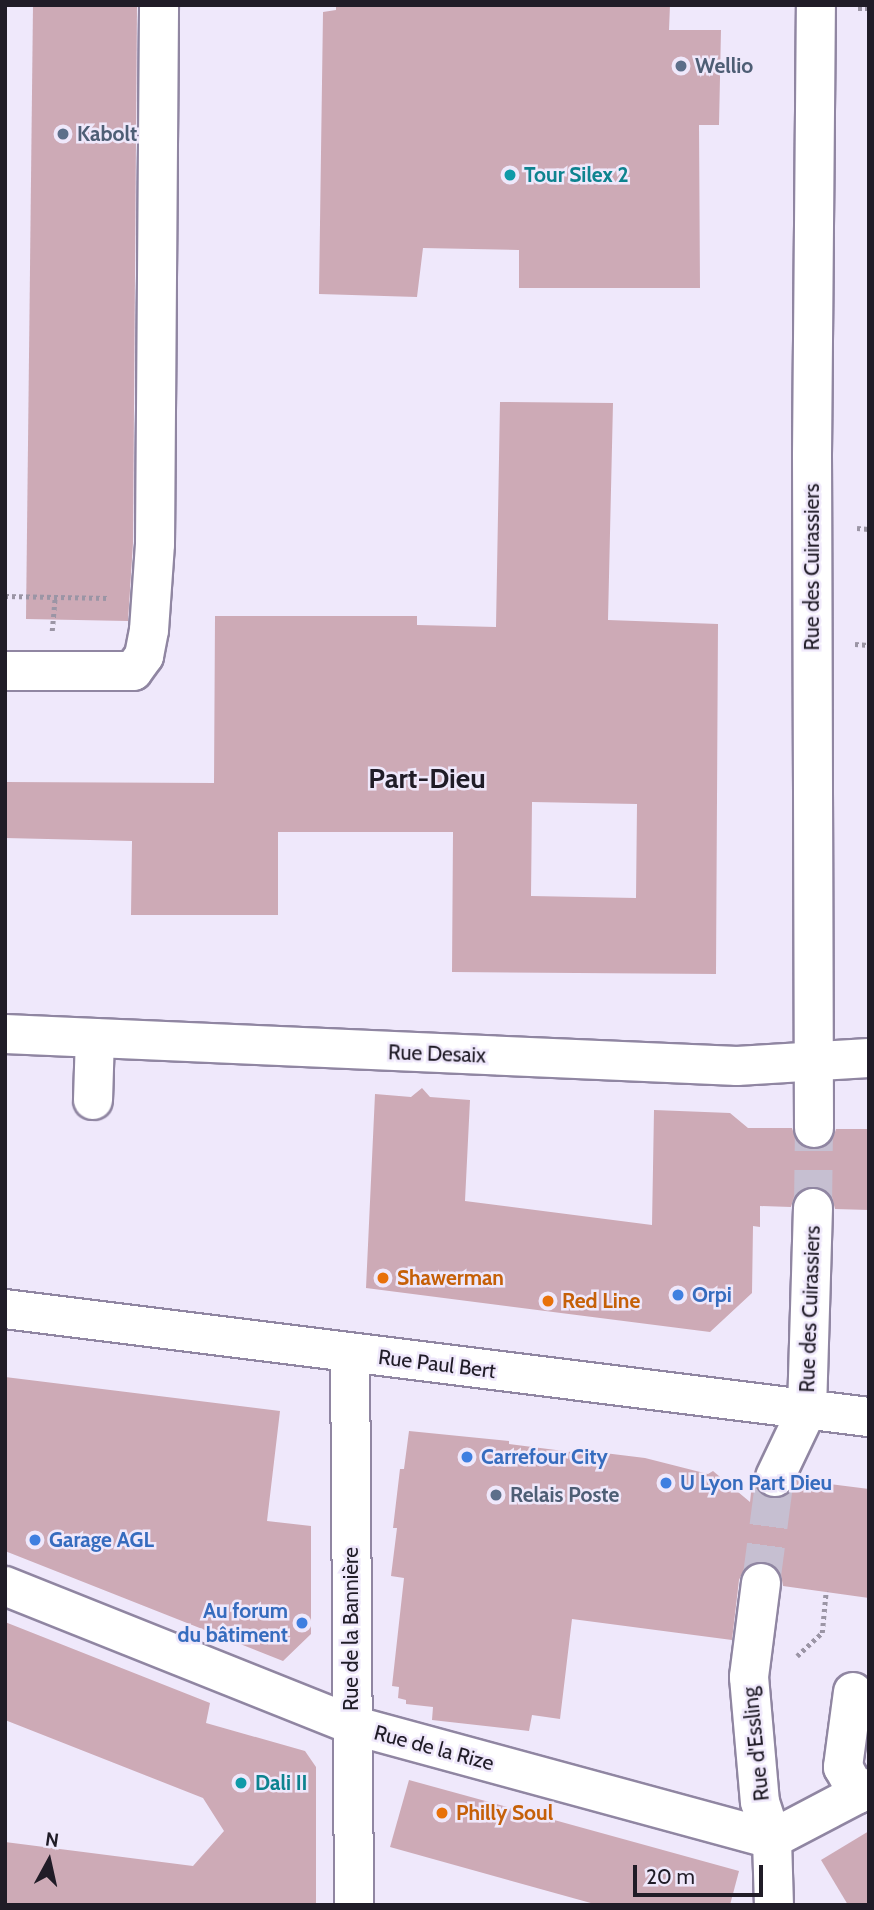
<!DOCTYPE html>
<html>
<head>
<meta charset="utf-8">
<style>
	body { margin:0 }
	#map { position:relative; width:874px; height:1910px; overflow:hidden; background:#efe8fb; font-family:Cabin,sans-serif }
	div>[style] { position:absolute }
	.building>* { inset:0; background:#cdaab6 }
	.minor-tunnel>* { height:38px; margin-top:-19px; transform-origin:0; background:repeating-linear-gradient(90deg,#c6bfd1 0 38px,transparent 0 57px) }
	.path>* { height:4.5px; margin-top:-2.25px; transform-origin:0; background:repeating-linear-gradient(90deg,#9b95a5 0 3.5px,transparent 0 7px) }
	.roads { filter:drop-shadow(2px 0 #9086a2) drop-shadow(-2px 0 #9086a2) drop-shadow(0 2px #9086a2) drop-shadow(0 -2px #9086a2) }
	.minor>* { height:38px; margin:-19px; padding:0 19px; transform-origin:19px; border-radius:19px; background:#fff }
	.dots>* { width:19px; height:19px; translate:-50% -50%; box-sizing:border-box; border:4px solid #efe8fb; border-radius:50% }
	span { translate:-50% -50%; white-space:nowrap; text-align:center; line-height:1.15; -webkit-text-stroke:5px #efe8fb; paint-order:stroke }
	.service-label { font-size:21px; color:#4e5e75; font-weight:700 }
	.left { translate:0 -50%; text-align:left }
	.culture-label { font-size:21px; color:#0d838f; font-weight:700 }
	.street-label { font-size:21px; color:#201c27 }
	.food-label { font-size:21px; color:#c56008; font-weight:700 }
	.shop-label { font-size:21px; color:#366cbe; font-weight:700 }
	.right { translate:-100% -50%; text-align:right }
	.district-label { font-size:28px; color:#201c27; font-weight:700 }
	.frame { position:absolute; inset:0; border:7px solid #201c27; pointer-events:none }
	.north { position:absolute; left:14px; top:1826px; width:70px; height:70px; -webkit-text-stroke:5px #efe8fb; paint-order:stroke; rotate:8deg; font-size:19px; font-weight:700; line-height:28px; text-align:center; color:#201c27 }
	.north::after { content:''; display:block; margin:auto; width:24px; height:32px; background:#201c27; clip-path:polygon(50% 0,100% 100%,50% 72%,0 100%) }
	.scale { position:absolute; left:633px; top:1865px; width:130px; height:32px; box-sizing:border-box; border:4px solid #201c27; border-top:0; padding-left:9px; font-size:21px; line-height:24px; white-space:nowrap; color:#201c27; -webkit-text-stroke:5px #efe8fb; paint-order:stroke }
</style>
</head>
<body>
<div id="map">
	<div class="building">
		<i style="clip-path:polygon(33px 5px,137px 5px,133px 543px,128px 621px,26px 619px)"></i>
		<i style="clip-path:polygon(336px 5px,670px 5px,669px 30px,721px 30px,719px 125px,699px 125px,700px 288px,519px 288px,519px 250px,423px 248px,417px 297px,319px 294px,323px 12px,336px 10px)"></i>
		<i style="clip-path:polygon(evenodd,500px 402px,613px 403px,608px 620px,718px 624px,716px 974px,452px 972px,453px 832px,278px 832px,278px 915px,131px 915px,132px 841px,5px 838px,5px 782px,214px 783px,215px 616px,417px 616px,417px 625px,496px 627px,500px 402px,532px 802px,637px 804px,636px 898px,531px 896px,532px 802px)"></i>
		<i style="clip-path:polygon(422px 1088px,430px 1097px,470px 1100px,465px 1201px,652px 1225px,654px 1110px,730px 1113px,748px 1128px,792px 1128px,796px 1140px,803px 1147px,813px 1150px,826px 1146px,833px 1138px,836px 1129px,869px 1129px,869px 1210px,835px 1209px,832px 1197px,824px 1189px,814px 1186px,802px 1189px,794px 1197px,791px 1207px,760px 1206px,760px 1227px,753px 1226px,752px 1293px,710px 1332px,366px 1288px,375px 1094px,411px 1097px)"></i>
		<i style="clip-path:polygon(5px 1377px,280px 1411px,267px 1521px,311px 1526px,311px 1634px,283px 1661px,5px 1551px)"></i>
		<i style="clip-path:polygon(409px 1431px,509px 1441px,509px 1444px,587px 1454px,588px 1451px,645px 1458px,708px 1474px,713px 1471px,750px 1502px,753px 1474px,757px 1490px,765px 1496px,776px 1499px,788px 1495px,798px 1480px,869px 1489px,869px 1598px,783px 1586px,781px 1575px,775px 1566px,764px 1561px,753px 1563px,744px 1569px,739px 1580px,732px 1640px,572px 1619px,560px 1719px,532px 1715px,529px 1731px,432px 1720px,433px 1707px,406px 1704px,406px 1700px,398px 1698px,399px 1687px,392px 1686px,404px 1578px,391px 1576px,397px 1528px,393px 1528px,400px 1469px,404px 1469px)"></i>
		<i style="clip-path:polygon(5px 1622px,210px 1703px,206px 1723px,305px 1751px,316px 1767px,316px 1905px,5px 1905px,5px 1842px,193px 1866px,224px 1831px,203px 1798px,5px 1720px)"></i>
		<i style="clip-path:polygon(409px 1780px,739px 1871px,730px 1905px,598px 1905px,390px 1847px)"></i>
		<i style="clip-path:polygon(869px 1831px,869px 1905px,848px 1905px,821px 1860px)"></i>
	</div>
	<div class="minor-tunnel">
		<i style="left:813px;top:1208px;width:80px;rotate:-89.3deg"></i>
		<i style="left:761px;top:1583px;width:107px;rotate:-82.5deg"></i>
	</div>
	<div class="path">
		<i style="left:858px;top:9px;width:11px"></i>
		<i style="left:857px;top:528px;width:12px;rotate:5deg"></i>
		<i style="left:5px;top:596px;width:104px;rotate:1.1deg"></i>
		<i style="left:52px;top:631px;width:35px;rotate:-85deg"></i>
		<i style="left:855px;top:644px;width:14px;rotate:4deg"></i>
		<i style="left:797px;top:1656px;width:34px;rotate:-43deg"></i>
		<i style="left:822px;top:1633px;width:42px;rotate:-84.6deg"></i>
	</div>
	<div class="roads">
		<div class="minor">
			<i style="left:5px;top:671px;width:128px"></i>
			<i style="left:133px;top:671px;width:19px;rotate:-54deg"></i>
			<i style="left:144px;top:656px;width:26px;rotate:-79deg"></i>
			<i style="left:149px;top:630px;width:86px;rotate:-86deg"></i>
			<i style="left:155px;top:544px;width:539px;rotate:-89.57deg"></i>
			<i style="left:5px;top:1034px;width:733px;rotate:2.5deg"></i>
			<i style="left:737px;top:1066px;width:132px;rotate:-3.5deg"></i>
			<i style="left:93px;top:1100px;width:62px;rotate:-88.2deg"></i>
			<i style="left:814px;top:1128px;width:673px;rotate:-90.17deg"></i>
			<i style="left:812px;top:455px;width:450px;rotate:-89.5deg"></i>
			<i style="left:5px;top:1309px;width:871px;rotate:7.13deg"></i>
			<i style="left:350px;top:1353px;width:552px;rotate:89.58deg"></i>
			<i style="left:775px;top:1477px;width:74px;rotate:-64.5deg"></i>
			<i style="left:807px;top:1410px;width:202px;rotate:-88.3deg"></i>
			<i style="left:761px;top:1583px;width:95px;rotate:97.3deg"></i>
			<i style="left:749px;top:1677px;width:125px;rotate:85deg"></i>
			<i style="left:760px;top:1802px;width:39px;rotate:72deg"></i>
			<i style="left:772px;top:1839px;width:66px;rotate:88.3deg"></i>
			<i style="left:5px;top:1586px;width:374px;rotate:21.8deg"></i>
			<i style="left:352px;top:1725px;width:435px;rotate:15.2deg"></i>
			<i style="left:772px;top:1839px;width:110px;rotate:-27.7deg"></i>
			<i style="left:853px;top:1692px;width:76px;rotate:97.6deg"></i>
			<i style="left:843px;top:1767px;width:31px;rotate:61deg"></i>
		</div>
	</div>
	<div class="dots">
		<i style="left:681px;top:66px;background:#5c6f8a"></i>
		<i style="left:63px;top:134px;background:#5c6f8a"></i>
		<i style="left:510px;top:175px;background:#0f9aa8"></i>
		<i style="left:383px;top:1278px;background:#e8710a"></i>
		<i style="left:678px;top:1295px;background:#3f7fe0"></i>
		<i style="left:548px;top:1301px;background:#e8710a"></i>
		<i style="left:467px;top:1457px;background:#3f7fe0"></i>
		<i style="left:666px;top:1483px;background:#3f7fe0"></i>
		<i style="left:496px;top:1495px;background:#5c6f8a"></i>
		<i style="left:35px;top:1540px;background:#3f7fe0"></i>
		<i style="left:302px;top:1623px;background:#3f7fe0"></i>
		<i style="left:241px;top:1783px;background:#0f9aa8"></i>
		<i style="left:442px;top:1813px;background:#e8710a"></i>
	</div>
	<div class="service-label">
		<span class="left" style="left:695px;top:66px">Wellio</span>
		<span class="left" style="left:77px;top:134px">Kabolt</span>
		<span class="left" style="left:510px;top:1495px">Relais Poste</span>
	</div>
	<div class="culture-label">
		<span class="left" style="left:524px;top:175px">Tour Silex 2</span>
		<span class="left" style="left:255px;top:1783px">Dali II</span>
	</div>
	<div class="street-label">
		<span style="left:812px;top:567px;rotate:-90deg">Rue des Cuirassiers</span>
		<span style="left:437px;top:1054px;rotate:2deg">Rue Desaix</span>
		<span style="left:810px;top:1309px;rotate:-88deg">Rue des Cuirassiers</span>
		<span style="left:437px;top:1364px;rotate:7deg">Rue Paul Bert</span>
		<span style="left:351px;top:1629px;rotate:-90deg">Rue de la Bannière</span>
		<span style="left:756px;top:1744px;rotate:-96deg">Rue d'Essling</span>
		<span style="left:434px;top:1748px;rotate:15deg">Rue de la Rize</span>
	</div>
	<div class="food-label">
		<span class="left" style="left:397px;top:1278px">Shawerman</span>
		<span class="left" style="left:562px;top:1301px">Red Line</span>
		<span class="left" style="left:456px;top:1813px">Philly Soul</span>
	</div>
	<div class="shop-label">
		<span class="left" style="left:692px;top:1295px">Orpi</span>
		<span class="left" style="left:481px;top:1457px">Carrefour City</span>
		<span class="left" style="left:680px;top:1483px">U Lyon Part Dieu</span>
		<span class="left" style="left:49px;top:1540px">Garage AGL</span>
		<span class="right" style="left:288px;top:1623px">Au forum<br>du bâtiment</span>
	</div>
	<div class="district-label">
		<span style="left:427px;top:778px">Part-Dieu</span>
	</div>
	<div class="frame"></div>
	<div class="north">N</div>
	<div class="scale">20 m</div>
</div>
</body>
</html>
